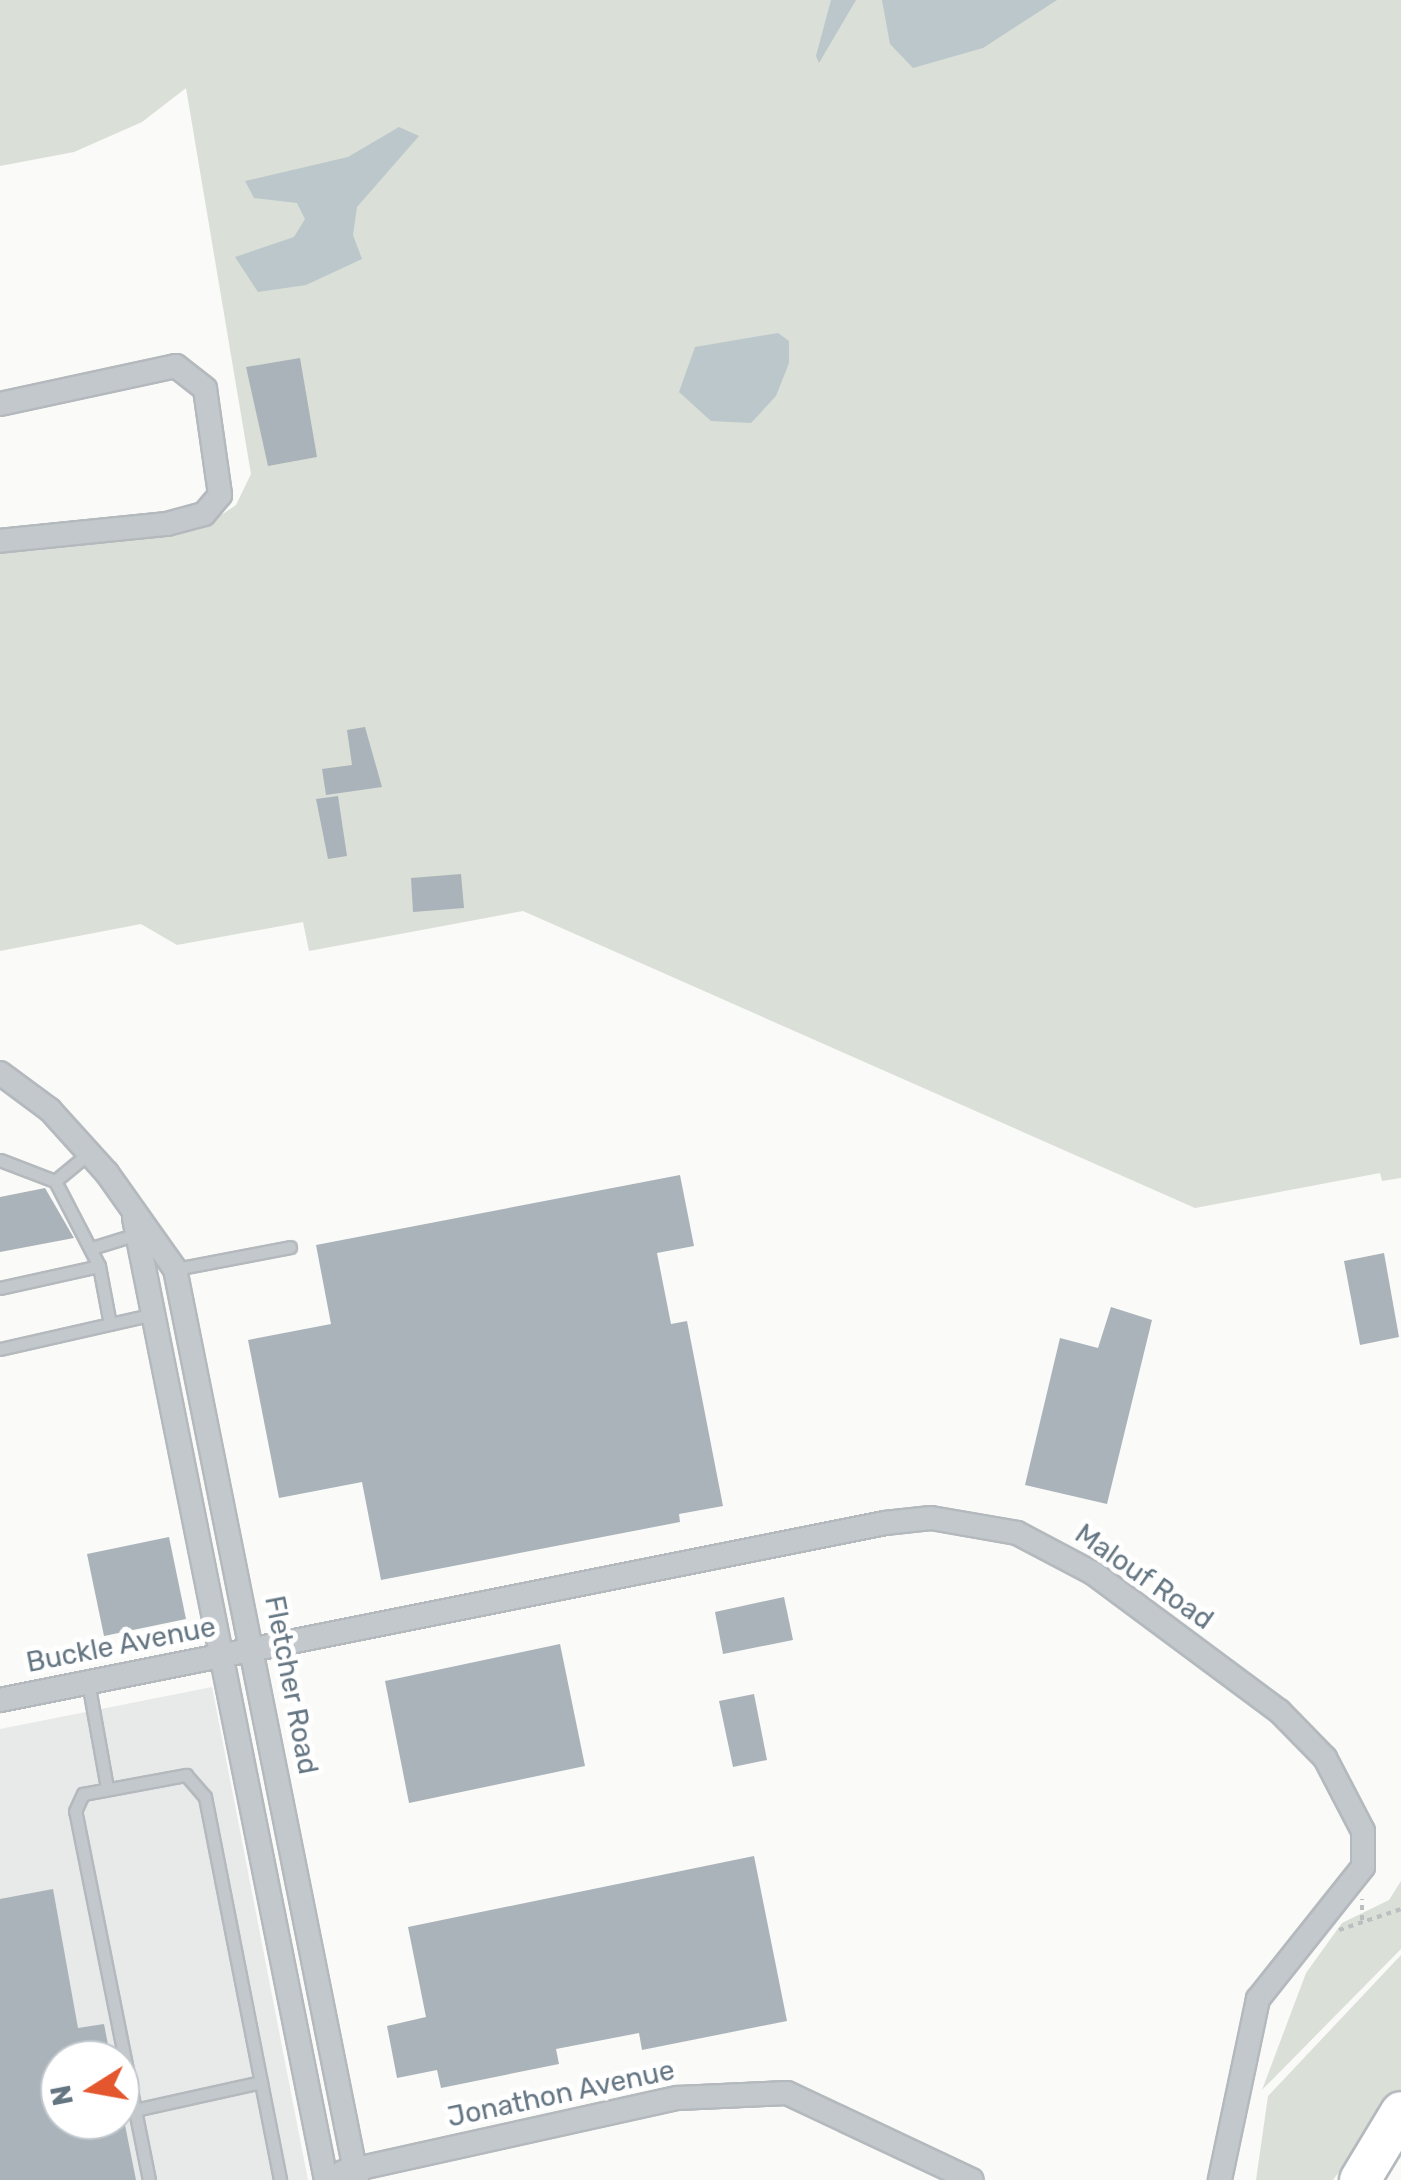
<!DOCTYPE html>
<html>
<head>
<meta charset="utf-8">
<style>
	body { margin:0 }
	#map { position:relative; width:1401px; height:2180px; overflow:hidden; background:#fafaf8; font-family:Rubik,sans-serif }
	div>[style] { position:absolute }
	.built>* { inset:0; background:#e8e9e9 }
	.green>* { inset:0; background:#dadfd7 }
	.water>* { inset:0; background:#bbc7cb }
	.building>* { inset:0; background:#aab3b9 }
	.path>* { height:4px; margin-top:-2px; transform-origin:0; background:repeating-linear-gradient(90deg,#bbbfc2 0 5px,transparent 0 10px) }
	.roads { filter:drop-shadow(2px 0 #b4b9bd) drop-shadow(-2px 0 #b4b9bd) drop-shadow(0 2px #b4b9bd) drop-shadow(0 -2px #b4b9bd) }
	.lane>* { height:11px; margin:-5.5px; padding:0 5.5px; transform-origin:5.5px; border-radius:5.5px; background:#c3c8cc }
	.street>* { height:22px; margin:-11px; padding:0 11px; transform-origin:11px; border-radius:11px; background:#c3c8cc }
	.highway>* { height:40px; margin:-20px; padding:0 20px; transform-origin:20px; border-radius:20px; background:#fff }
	span { translate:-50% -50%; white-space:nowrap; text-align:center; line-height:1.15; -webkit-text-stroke:10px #fff; paint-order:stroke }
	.street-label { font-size:28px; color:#657683 }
	.north { position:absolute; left:40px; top:2040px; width:100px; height:100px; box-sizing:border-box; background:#fff; border:2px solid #c1c8cd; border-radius:50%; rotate:259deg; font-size:28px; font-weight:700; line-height:40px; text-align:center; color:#657683 }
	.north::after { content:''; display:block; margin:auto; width:35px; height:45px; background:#e4572e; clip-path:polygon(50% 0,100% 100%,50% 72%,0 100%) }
</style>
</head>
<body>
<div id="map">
	<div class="built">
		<i style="clip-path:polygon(evenodd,212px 1687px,308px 2180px,0 2180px,0 1729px,212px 1687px,60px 2060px,120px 2060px,120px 2120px,60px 2120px,60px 2060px)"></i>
	</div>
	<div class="green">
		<i style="clip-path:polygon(0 0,1401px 0,1401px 1178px,1382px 1181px,1380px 1173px,1195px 1208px,523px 911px,309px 951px,303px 922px,177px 945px,141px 924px,0 951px,0 548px,32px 551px,208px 524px,236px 505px,251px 474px,186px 88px,142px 122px,74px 152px,0 166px)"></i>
		<i style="clip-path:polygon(1401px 1881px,1401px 1949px,1262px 2090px,1306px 1973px,1342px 1923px,1389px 1900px)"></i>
		<i style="clip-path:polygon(1401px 1955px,1401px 2090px,1333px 2180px,1256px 2180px,1268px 2096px)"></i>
	</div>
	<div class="water">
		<i style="clip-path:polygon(831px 0,856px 0,819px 63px,816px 56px)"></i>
		<i style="clip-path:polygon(882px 0,1057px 0,983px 48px,913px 68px,890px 44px)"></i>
		<i style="clip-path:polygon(399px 127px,419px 136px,357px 207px,353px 235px,362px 259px,306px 285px,258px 292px,235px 257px,294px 237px,305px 219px,297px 203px,254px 198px,245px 181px,348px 157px)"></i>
		<i style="clip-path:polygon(778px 333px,789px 341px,789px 363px,776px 396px,751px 423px,711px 421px,679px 392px,695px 347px)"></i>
	</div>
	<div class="building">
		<i style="clip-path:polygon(300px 358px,317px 457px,268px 466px,246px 367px)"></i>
		<i style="clip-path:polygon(365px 727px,382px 787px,326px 795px,322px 769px,352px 765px,347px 730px)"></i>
		<i style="clip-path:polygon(338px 796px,347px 856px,328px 859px,316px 799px)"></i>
		<i style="clip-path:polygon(461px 874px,464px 908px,413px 912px,411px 878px)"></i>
		<i style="clip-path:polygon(680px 1175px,694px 1246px,657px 1253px,671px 1324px,687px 1321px,723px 1506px,679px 1514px,680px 1522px,381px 1580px,362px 1482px,279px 1498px,248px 1340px,331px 1324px,316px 1245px)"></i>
		<i style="clip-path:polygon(45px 1188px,74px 1238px,0 1252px,0 1197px)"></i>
		<i style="clip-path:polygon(1384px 1253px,1399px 1337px,1360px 1345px,1344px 1261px)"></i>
		<i style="clip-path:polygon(1111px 1307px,1152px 1320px,1107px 1504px,1025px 1485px,1060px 1338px,1098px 1348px)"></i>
		<i style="clip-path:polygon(169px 1537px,186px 1619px,104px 1636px,87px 1554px)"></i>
		<i style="clip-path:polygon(784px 1597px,793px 1640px,723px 1654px,715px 1612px)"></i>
		<i style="clip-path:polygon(560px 1644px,585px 1766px,409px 1803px,385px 1681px)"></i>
		<i style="clip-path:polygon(754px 1694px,767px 1760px,733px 1767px,719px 1701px)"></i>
		<i style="clip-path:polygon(754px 1856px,787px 2021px,642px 2050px,639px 2033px,556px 2049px,559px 2064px,441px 2088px,437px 2070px,397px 2078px,387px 2026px,426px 2017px,408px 1927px)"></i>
		<i style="clip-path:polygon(53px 1889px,78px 2028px,104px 2024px,111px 2060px,60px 2060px,60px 2120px,124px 2120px,136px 2180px,0 2180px,0 1899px)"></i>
	</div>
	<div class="path">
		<i style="left:1362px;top:1920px;width:21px;rotate:-90deg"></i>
		<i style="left:1339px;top:1930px;width:65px;rotate:-18.7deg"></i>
	</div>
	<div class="roads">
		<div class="lane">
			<i style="left:0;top:1160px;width:59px;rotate:20.9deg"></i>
			<i style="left:55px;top:1181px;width:96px;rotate:62.6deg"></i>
			<i style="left:99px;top:1266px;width:101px;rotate:167.5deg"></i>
			<i style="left:55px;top:1181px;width:44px;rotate:-39.5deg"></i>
			<i style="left:95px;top:1247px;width:44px;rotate:-17.2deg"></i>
			<i style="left:99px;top:1266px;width:59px;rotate:79.3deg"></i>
			<i style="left:175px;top:1269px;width:117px;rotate:-10.8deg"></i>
			<i style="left:0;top:1349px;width:158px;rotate:-12.8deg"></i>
			<i style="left:88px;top:1682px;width:108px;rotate:79.8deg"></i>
			<i style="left:135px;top:2110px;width:129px;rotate:-12.5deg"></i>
			<i style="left:149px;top:2180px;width:376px;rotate:-101.3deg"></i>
			<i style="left:75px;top:1811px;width:19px;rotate:-65deg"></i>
			<i style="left:83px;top:1794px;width:105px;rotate:-10.5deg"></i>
			<i style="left:186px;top:1775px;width:29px;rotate:49deg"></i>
			<i style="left:205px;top:1797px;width:390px;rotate:78.9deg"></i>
		</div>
		<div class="street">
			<i style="left:0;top:404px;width:180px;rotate:-12.2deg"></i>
			<i style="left:176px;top:366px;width:37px;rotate:38deg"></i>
			<i style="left:205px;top:389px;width:107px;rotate:81.9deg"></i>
			<i style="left:220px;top:495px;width:25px;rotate:130deg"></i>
			<i style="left:204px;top:514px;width:39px;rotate:165deg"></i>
			<i style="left:166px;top:524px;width:167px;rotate:174.2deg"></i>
			<i style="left:0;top:1073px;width:62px;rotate:36.5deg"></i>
			<i style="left:50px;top:1110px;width:85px;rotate:47.9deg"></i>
			<i style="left:107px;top:1173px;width:118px;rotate:54.7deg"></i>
			<i style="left:175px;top:1269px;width:929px;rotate:78.7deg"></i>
			<i style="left:134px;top:1218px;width:981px;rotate:78.71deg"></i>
			<i style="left:0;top:1700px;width:903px;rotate:-11.31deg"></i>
			<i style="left:885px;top:1523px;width:46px;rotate:-6.2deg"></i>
			<i style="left:931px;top:1518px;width:87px;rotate:9.9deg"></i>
			<i style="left:1017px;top:1533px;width:86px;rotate:27.8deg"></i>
			<i style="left:1093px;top:1573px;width:232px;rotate:36.6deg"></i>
			<i style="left:1279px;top:1711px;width:66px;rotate:45.6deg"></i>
			<i style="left:1325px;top:1758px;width:82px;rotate:62.5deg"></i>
			<i style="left:1363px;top:1831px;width:36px;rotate:90deg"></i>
			<i style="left:1363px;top:1867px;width:169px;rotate:128.5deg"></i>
			<i style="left:1258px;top:1999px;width:185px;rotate:101.9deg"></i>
			<i style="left:343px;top:2172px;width:343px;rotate:-12.5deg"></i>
			<i style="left:678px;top:2098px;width:109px;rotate:-2.6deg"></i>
			<i style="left:787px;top:2093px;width:204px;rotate:25.2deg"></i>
		</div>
		<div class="highway">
			<i style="left:1360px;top:2180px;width:79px;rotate:-58.9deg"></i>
		</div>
	</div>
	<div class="street-label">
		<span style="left:1144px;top:1577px;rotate:35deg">Malouf Road</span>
		<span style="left:121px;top:1645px;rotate:-11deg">Buckle Avenue</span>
		<span style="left:291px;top:1685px;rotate:79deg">Fletcher Road</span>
		<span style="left:561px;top:2094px;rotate:-12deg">Jonathon Avenue</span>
	</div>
	<div class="north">N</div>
</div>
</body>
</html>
